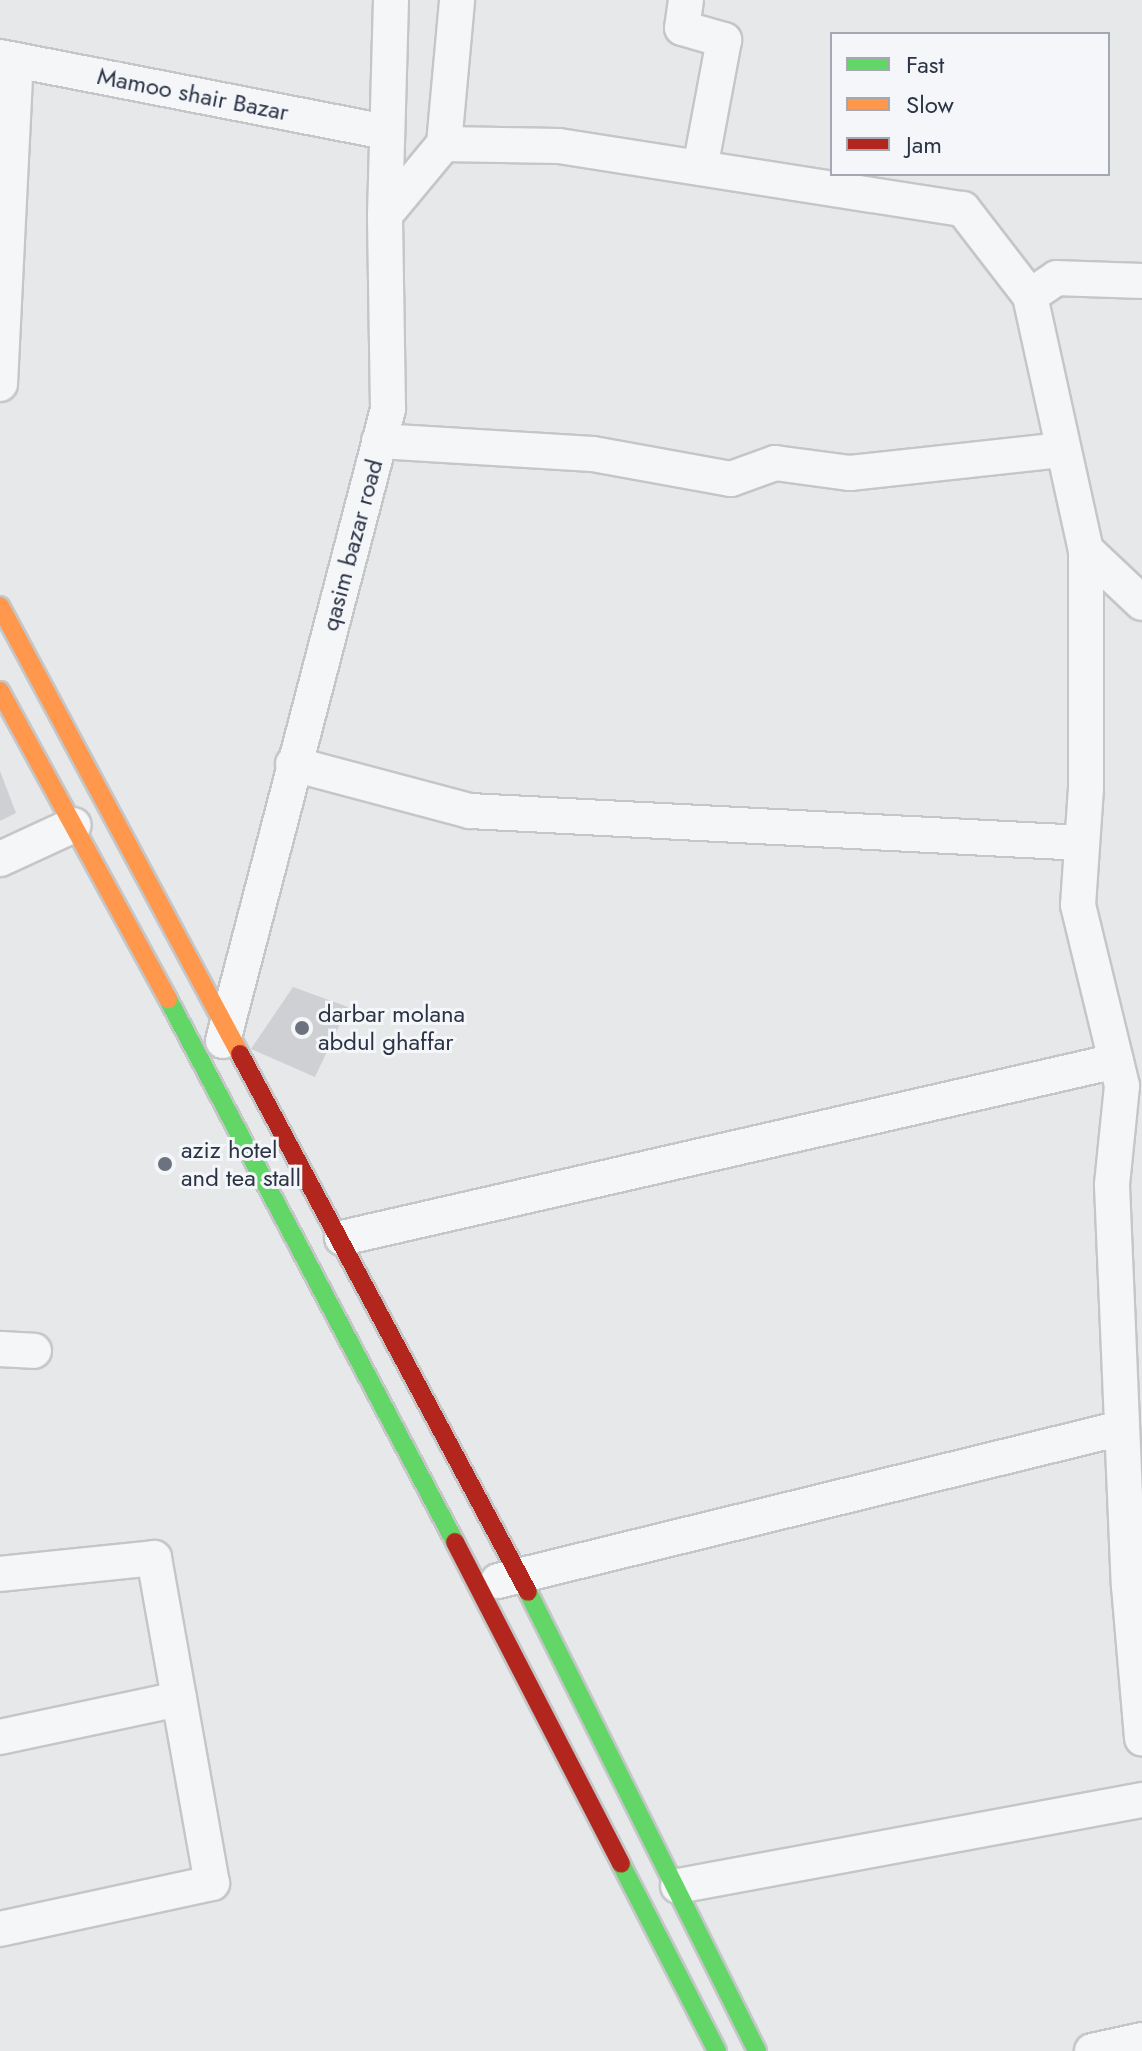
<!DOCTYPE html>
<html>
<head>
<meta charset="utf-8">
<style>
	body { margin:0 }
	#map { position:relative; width:1142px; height:2051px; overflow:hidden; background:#e6e8ea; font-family:Jost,sans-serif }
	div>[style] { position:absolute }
	.building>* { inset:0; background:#ced0d3 }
	.roads { filter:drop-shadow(2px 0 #c4c6c8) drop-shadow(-2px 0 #c4c6c8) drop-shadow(0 2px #c4c6c8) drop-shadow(0 -2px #c4c6c8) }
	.street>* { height:34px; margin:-17px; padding:0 17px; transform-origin:17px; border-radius:17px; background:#f5f6f7 }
	.fast>* { height:18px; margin:-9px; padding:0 9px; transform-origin:9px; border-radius:9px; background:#63d668 }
	.slow>* { height:18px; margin:-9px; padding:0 9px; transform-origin:9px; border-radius:9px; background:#ff974d }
	.jam>* { height:18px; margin:-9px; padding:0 9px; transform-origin:9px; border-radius:9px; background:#b3261e }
	.dots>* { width:22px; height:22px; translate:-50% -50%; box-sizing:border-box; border:4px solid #f4f6f9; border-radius:50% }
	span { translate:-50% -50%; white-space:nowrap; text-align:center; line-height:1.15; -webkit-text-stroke:6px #f4f6f9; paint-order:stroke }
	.street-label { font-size:24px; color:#2b3445 }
	.poi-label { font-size:24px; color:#2b3445 }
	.left { translate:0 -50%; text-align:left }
	.legend { position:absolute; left:830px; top:32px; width:280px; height:144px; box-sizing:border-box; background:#f4f6f9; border:2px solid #a4a8b1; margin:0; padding:10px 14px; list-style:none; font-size:24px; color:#2b3445 }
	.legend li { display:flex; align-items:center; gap:16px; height:40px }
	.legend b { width:40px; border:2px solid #a4a8b1 }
</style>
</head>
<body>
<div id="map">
	<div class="building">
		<i style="clip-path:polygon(0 771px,16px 813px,0 821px)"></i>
		<i style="clip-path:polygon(293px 987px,348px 1007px,315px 1077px,251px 1049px)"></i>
	</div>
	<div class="roads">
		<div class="street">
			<i style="left:686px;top:0;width:28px;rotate:98deg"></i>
			<i style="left:682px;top:28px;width:44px;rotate:15.9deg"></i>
			<i style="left:724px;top:40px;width:130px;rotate:100.6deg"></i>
			<i style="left:0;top:57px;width:394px;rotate:11deg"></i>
			<i style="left:444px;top:144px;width:115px;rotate:1deg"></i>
			<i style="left:559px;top:146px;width:409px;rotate:8.9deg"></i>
			<i style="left:963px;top:209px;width:110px;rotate:52.4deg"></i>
			<i style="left:1030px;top:296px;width:260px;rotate:77.6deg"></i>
			<i style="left:1086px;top:550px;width:238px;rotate:90deg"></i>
			<i style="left:1086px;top:788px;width:117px;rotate:93.9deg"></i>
			<i style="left:1078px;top:905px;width:186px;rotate:76.3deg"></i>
			<i style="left:1122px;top:1086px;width:100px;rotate:95.8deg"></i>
			<i style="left:1112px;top:1185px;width:401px;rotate:87.6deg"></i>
			<i style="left:1129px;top:1586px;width:153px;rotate:85.1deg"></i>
			<i style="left:385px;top:215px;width:92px;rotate:-50.3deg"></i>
			<i style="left:444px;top:144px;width:145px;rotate:-84.8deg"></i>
			<i style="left:1030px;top:296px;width:32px;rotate:-34deg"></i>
			<i style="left:1057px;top:278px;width:85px;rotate:2deg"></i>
			<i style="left:0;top:384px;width:324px;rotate:-87.2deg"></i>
			<i style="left:379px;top:441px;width:214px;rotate:3.5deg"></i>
			<i style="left:593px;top:454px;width:140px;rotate:10.3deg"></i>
			<i style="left:731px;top:479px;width:47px;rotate:-20deg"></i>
			<i style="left:775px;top:463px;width:76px;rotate:7.6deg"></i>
			<i style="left:850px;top:473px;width:214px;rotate:-6.2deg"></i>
			<i style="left:1086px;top:550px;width:77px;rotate:43.4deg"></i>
			<i style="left:293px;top:764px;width:183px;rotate:14.9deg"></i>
			<i style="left:470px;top:811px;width:613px;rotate:2.99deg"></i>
			<i style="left:0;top:859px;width:81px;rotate:-24.7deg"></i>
			<i style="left:223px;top:1041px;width:653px;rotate:-75.37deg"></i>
			<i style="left:388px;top:409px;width:194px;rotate:-90.9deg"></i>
			<i style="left:385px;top:215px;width:215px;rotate:-88.4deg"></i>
			<i style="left:342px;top:1238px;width:794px;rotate:-12.88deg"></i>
			<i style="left:0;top:1349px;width:34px;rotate:3deg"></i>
			<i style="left:0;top:1574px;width:155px;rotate:-5.9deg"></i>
			<i style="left:154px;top:1558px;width:330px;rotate:79.9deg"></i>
			<i style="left:212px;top:1883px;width:217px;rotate:167.8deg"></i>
			<i style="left:498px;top:1581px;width:642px;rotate:-13.78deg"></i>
			<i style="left:0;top:1737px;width:183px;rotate:-12deg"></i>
			<i style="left:678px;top:1886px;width:472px;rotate:-10.5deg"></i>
			<i style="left:1092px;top:2051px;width:51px;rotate:-12.4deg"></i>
		</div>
		<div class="fast">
			<i style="left:168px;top:999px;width:614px;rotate:62.14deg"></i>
			<i style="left:528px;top:1592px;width:513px;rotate:63.48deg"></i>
			<i style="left:621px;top:1864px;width:210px;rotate:62.8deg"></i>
		</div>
		<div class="slow">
			<i style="left:0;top:606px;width:508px;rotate:61.82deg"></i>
			<i style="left:0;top:691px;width:351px;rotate:61.4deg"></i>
		</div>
		<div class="jam">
			<i style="left:240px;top:1054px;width:610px;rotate:61.84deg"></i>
			<i style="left:455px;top:1542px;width:362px;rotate:62.7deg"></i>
		</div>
	</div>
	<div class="dots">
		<i style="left:302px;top:1028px;background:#6c737f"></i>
		<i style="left:165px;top:1164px;background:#6c737f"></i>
	</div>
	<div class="street-label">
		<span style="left:193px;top:94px;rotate:11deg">Mamoo shair Bazar</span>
		<span style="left:352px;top:545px;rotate:-75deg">qasim bazar road</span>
	</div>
	<div class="poi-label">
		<span class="left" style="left:318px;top:1028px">darbar molana<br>abdul ghaffar</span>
		<span class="left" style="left:181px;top:1164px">aziz hotel<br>and tea stall</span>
	</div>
	<ul class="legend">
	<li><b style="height:10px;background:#63d668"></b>Fast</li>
	<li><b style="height:10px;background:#ff974d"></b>Slow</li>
	<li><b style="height:10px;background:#b3261e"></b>Jam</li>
	</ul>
</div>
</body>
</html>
